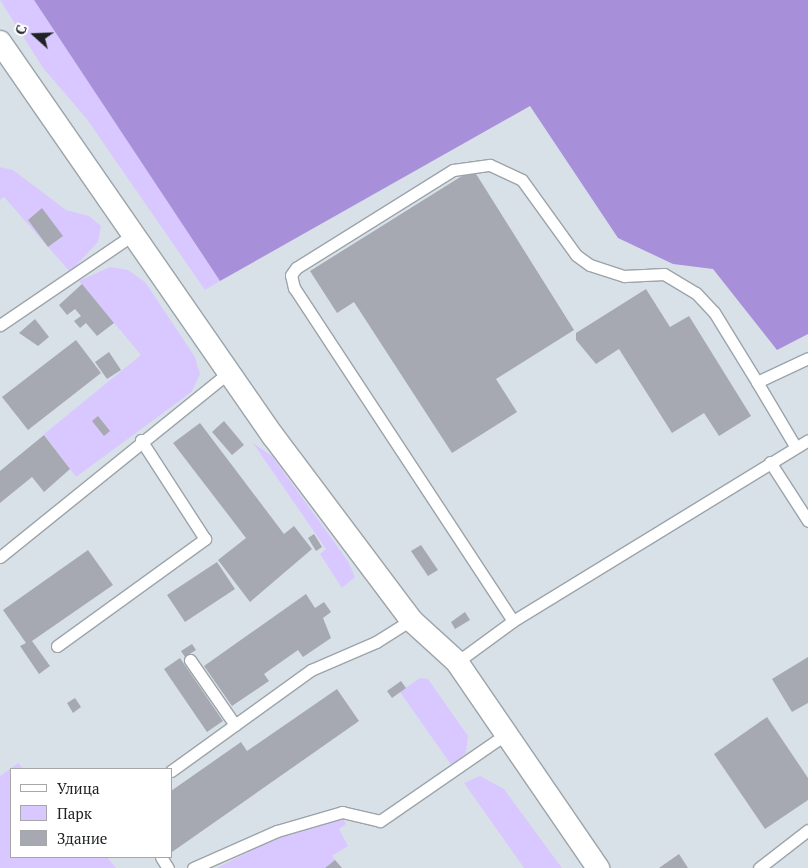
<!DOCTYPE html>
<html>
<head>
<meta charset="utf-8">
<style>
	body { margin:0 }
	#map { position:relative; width:808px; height:868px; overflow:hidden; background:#d9e1e8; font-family:"PT Serif",serif }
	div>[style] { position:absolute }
	.green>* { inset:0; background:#d9c8ff }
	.forest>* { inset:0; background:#a88fda }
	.building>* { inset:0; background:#a6a9b1 }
	.roads { filter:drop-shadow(1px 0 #9ca4aa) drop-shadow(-1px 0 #9ca4aa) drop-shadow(0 1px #9ca4aa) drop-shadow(0 -1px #9ca4aa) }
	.service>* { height:11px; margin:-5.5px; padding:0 5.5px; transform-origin:5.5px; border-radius:5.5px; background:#fff }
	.minor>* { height:22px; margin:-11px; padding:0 11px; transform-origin:11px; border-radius:11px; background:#fff }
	span { translate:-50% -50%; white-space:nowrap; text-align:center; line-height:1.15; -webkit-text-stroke:4px #fff; paint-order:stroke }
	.legend { position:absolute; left:10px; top:768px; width:162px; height:90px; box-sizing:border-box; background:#fff; border:1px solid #a6a7a8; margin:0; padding:6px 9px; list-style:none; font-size:15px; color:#202325 }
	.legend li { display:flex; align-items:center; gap:10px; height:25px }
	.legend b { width:25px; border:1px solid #a6a7a8 }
	.north { position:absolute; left:10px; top:10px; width:50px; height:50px; -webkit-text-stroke:4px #fff; paint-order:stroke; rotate:290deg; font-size:14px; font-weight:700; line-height:20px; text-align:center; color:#202325 }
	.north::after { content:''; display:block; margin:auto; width:18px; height:22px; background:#202325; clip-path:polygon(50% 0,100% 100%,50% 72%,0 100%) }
</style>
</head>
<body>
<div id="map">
	<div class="green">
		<i style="clip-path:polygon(0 0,34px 0,220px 281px,205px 290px,86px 118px,43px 68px)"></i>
		<i style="clip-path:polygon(evenodd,0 167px,13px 170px,66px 210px,89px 216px,101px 226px,98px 242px,70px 272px,4px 197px,0 200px,0 167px,42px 209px,48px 247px,28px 220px,42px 209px)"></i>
		<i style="clip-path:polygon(110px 267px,128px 270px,145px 282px,195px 357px,200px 374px,192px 391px,178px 402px,76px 477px,44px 434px,141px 355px,79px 281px)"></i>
		<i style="clip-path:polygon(253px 443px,272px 456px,348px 561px,355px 577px,342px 588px,320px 554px,326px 549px)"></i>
		<i style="clip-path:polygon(420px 678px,428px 679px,468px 736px,466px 753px,452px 766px,400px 692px)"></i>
		<i style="clip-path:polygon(18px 763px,23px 769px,11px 769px,11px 857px,107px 857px,116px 868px,0 868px,0 776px)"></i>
		<i style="clip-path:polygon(480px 776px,504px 789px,562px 868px,524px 868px,464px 783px)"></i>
		<i style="clip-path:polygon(341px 814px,346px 824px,339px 829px,348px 846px,332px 856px,342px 868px,217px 868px,286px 832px)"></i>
	</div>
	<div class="forest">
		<i style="clip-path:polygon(34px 0,808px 0,808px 334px,777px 350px,713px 269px,673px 264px,618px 238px,530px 106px,220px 281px)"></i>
	</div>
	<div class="building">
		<i style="clip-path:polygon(473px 169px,574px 330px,496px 379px,517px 412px,452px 453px,354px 302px,337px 313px,310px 271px)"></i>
		<i style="clip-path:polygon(42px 208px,63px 236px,48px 247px,28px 220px)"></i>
		<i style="clip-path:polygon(82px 284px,114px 323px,97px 336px,86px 323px,80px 328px,74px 321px,81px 316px,75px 309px,67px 315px,59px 305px)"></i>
		<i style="clip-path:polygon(646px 289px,670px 327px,689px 316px,751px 416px,719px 436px,704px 413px,672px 433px,619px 349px,596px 364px,576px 340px,576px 333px)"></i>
		<i style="clip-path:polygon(35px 319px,49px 337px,38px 346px,19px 333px)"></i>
		<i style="clip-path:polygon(76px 340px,101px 373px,28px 430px,2px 397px)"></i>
		<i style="clip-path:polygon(109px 352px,121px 370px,107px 379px,95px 362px)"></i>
		<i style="clip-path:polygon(98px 416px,110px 431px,104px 436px,92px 421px)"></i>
		<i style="clip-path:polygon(224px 421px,244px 445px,232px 455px,212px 432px)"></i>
		<i style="clip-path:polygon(200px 423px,284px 534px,294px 526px,312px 549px,250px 602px,218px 560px,246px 538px,173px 443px)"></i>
		<i style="clip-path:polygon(44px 435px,70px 469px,44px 492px,32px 477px,0 503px,0 471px)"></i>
		<i style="clip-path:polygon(314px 534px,322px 547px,316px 551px,308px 538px)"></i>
		<i style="clip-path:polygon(421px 545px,438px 570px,428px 576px,411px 551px)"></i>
		<i style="clip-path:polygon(88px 550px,113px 585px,32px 641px,50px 666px,39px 674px,20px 646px,26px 643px,3px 610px)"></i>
		<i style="clip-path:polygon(217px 562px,235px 589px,185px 622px,167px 595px)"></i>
		<i style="clip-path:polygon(306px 594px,315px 608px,324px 602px,331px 612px,323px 618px,331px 638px,303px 657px,298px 650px,264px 674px,269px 681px,232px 706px,204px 666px)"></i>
		<i style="clip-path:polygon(465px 612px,470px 620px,455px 629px,451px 622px)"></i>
		<i style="clip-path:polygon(192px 644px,196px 650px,185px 657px,181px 651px)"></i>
		<i style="clip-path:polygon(808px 657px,808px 703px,792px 712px,772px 679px)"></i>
		<i style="clip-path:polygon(180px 658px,223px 721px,207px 732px,164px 669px)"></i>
		<i style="clip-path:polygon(401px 681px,406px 688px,392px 698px,387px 691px)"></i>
		<i style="clip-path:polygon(337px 689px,359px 721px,172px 852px,171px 791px,241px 742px,247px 751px)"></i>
		<i style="clip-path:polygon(75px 698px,81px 707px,73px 713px,67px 703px)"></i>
		<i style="clip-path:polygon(767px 717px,808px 778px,808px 800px,765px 829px,714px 754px)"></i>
		<i style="clip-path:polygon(679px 854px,688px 868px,659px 868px)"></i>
		<i style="clip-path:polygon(335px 860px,342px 868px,325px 868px)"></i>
	</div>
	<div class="roads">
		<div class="service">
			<i style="left:0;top:325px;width:162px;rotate:-34.2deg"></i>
			<i style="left:795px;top:446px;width:74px;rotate:-120.7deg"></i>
			<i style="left:757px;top:382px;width:56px;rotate:-25.2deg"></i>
			<i style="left:770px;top:462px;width:70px;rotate:57.2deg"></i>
			<i style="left:0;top:557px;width:294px;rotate:-38.9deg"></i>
			<i style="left:513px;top:621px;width:399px;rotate:-123.3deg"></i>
			<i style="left:294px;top:288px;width:13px;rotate:-103deg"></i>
			<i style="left:291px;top:275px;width:9px;rotate:-54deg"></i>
			<i style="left:296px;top:268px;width:185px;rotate:-32deg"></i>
			<i style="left:453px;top:170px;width:37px;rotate:-8deg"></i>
			<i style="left:490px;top:165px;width:35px;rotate:25deg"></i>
			<i style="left:522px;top:180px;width:92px;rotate:54.2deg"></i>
			<i style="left:576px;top:255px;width:17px;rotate:36deg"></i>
			<i style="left:590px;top:265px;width:36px;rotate:18deg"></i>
			<i style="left:624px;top:276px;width:40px;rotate:-2.9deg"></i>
			<i style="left:664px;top:274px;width:37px;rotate:31deg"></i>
			<i style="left:696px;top:293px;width:26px;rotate:47deg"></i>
			<i style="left:714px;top:312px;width:82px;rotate:58.4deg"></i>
			<i style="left:57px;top:646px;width:183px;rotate:-35.9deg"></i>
			<i style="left:205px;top:539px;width:118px;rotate:-122.9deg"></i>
			<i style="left:190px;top:660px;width:79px;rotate:55.3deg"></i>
			<i style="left:457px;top:662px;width:69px;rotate:-36.2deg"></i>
			<i style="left:513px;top:621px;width:346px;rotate:-31.5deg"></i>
			<i style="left:171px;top:771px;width:173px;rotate:-35.8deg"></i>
			<i style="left:311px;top:670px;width:71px;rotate:-23.3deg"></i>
			<i style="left:376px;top:642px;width:41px;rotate:-32.2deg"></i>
			<i style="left:161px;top:857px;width:13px;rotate:58deg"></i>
			<i style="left:193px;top:868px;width:92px;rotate:-23.8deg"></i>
			<i style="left:277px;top:831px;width:68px;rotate:-16.3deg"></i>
			<i style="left:342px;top:812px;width:39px;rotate:13deg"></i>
			<i style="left:380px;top:821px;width:153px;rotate:-34.6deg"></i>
			<i style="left:759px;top:868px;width:62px;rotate:-37.8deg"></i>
		</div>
		<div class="minor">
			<i style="left:0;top:42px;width:479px;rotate:55.3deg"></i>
			<i style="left:273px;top:436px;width:230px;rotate:53.1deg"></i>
			<i style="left:411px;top:620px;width:62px;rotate:42.4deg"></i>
			<i style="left:457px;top:662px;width:250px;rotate:55.6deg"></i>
		</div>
	</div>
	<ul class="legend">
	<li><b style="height:6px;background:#fff"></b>Улица</li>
	<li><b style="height:14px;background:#d9c8ff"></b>Парк</li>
	<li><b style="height:14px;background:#a6a9b1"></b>Здание</li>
	</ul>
	<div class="north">С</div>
</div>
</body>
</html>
